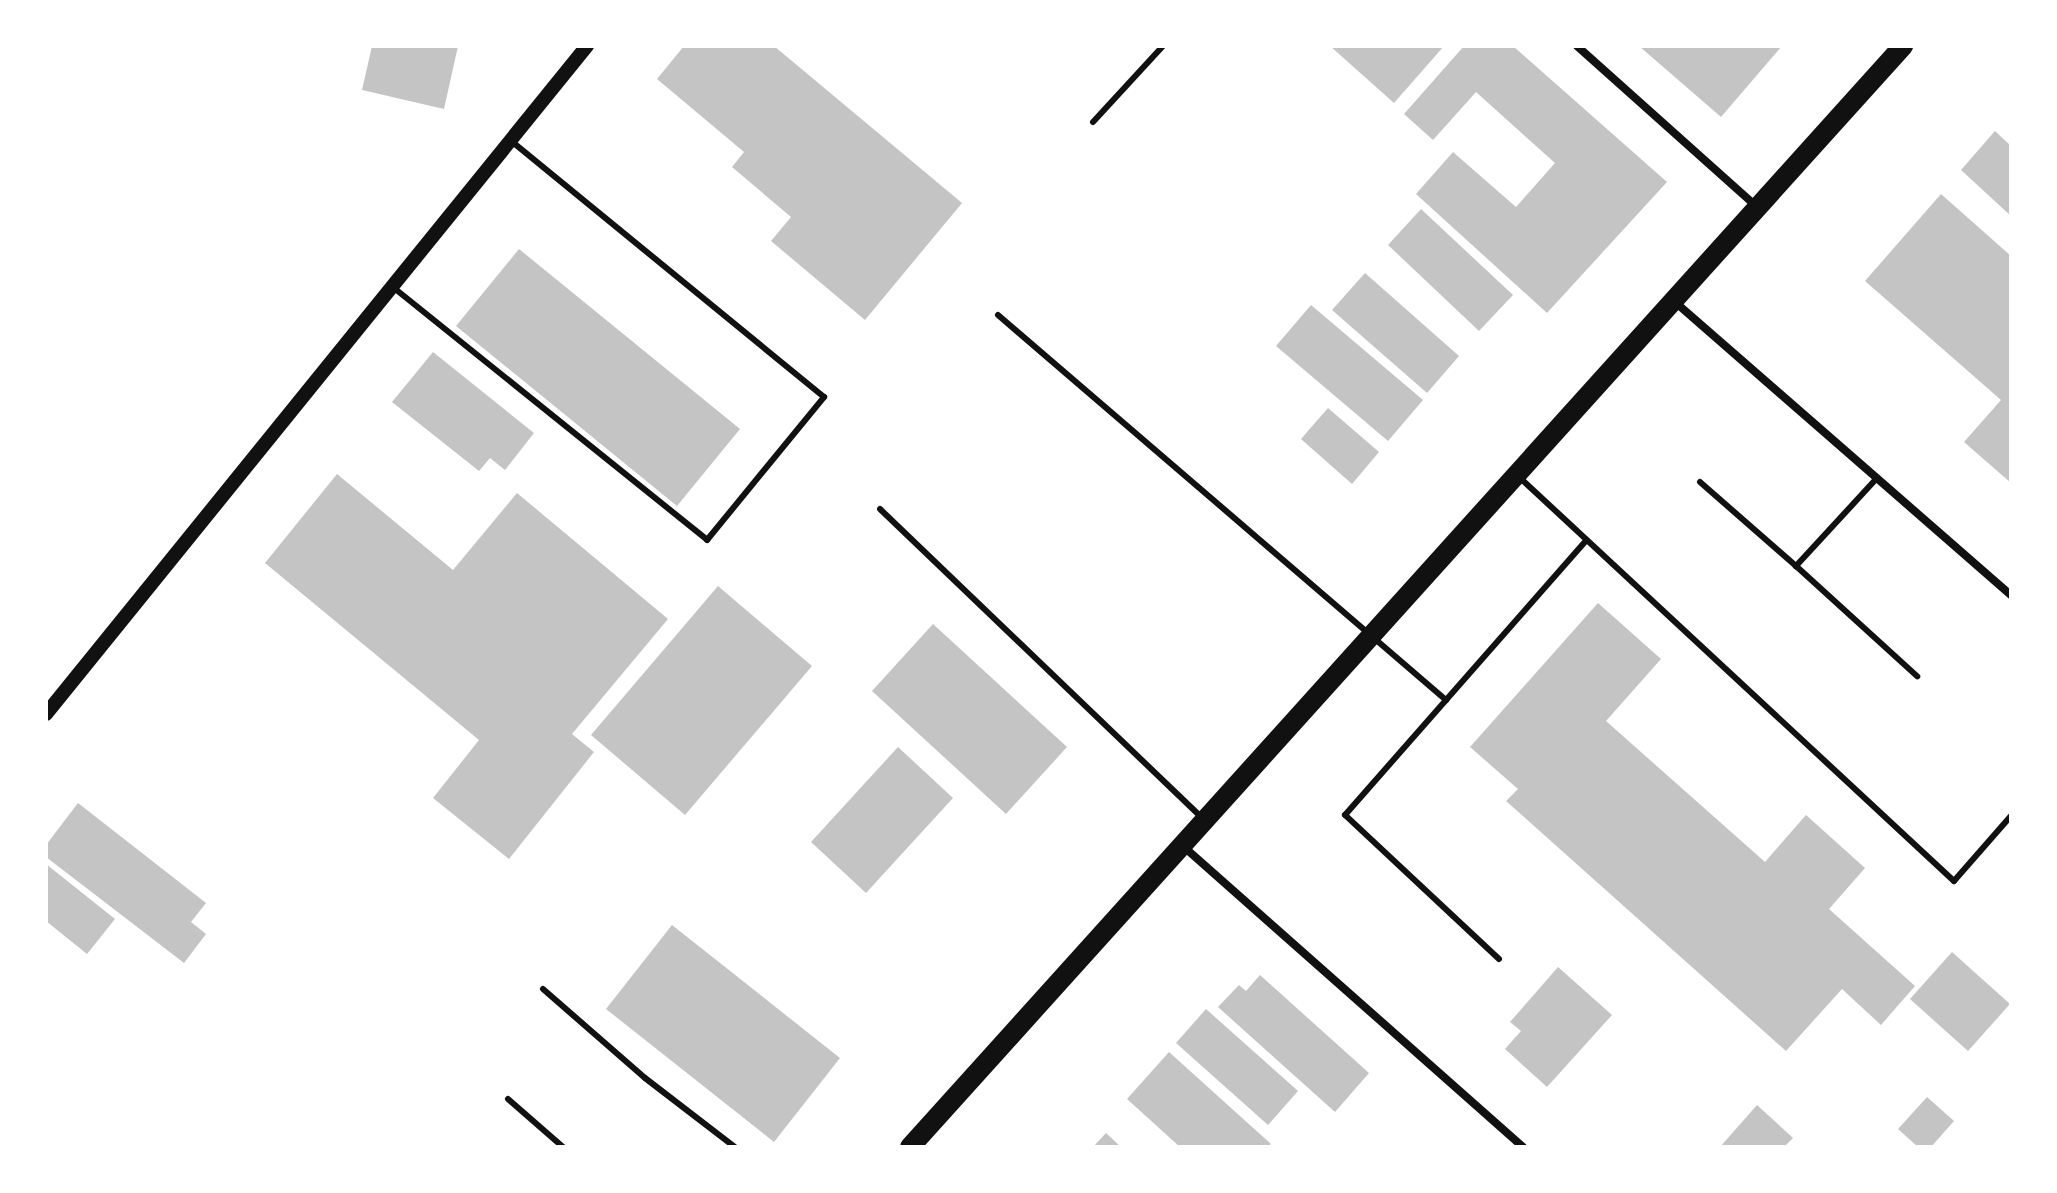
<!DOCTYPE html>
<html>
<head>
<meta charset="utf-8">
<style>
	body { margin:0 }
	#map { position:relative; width:2057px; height:1193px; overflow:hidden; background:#fff; font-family:Montserrat,sans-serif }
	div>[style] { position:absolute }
	.building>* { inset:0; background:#c4c4c4 }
	.service>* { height:6px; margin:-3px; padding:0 3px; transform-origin:3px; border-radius:3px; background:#111 }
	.minor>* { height:8px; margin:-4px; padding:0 4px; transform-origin:4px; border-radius:4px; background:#111 }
	.tertiary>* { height:14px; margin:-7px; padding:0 7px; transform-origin:7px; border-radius:7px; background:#111 }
	.primary>* { height:20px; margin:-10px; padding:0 10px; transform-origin:10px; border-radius:10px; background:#111 }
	span { translate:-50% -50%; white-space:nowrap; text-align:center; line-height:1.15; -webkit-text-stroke:8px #fff; paint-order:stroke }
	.frame { position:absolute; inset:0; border:48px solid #fff; pointer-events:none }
</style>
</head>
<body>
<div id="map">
	<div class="building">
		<i style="clip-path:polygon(372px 46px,458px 46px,444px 109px,362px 90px)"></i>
		<i style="clip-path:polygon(684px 46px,774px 46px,962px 203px,865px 320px,771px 241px,791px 217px,732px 167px,744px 152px,657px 79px)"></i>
		<i style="clip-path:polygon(1330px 46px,1444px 46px,1394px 103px)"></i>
		<i style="clip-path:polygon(1464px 46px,1513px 46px,1667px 182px,1547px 313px,1416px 194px,1453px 152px,1516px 207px,1555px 163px,1476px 92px,1433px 140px,1404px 114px)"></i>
		<i style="clip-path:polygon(1639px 46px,1782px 46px,1721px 117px)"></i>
		<i style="clip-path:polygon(1995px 131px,2011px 146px,2011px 216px,1961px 170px)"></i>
		<i style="clip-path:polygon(1941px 194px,2011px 256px,2011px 483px,1964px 442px,2001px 400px,1865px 281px)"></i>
		<i style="clip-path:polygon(1421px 209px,1513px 295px,1479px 331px,1388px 245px)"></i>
		<i style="clip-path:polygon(519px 249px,740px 429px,677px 506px,456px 326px)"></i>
		<i style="clip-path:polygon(1365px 273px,1459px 356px,1427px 393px,1332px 310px)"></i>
		<i style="clip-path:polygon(1311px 305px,1423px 400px,1388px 441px,1276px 346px)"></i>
		<i style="clip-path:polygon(433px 352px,534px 433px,505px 470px,490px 458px,479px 471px,392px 402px)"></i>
		<i style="clip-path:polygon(1328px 408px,1379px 452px,1352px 484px,1301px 439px)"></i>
		<i style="clip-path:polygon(337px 474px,453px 570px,517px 493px,668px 619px,572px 734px,594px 752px,509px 859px,433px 798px,479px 740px,265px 563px)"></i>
		<i style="clip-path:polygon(718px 586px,812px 666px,685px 815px,591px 735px)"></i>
		<i style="clip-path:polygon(1598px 603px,1661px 659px,1606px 721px,1765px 862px,1806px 815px,1865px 868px,1829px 909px,1915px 986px,1881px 1025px,1842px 989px,1786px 1051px,1506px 801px,1518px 789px,1470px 747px)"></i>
		<i style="clip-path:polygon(933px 624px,1067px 747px,1006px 814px,872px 691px)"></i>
		<i style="clip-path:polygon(898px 747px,953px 798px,866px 893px,811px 842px)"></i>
		<i style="clip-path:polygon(78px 803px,206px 903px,191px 922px,206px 934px,184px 963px,46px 857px,46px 845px)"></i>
		<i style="clip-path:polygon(46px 864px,115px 919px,87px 954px,46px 921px)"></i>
		<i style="clip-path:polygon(672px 925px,840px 1058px,774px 1142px,606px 1009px)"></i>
		<i style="clip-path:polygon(1952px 952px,2010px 1004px,1968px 1051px,1910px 999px)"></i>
		<i style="clip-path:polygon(1558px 967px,1612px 1015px,1547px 1087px,1505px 1049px,1521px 1031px,1510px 1022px)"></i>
		<i style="clip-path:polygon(1260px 975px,1369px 1073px,1335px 1112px,1218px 1007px,1239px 985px,1246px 991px)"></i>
		<i style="clip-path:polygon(1206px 1009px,1298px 1091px,1268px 1125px,1176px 1043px)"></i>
		<i style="clip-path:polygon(1169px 1052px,1271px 1144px,1268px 1147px,1180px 1147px,1127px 1099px)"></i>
		<i style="clip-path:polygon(1927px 1097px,1954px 1121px,1931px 1147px,1918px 1147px,1898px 1129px)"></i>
		<i style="clip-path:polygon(1757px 1105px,1793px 1138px,1784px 1147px,1720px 1147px)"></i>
		<i style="clip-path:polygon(1106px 1133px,1121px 1147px,1093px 1147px)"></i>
	</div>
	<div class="service">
		<i style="left:1093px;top:122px;width:103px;rotate:-47.4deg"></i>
		<i style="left:394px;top:288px;width:402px;rotate:38.8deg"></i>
		<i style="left:707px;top:540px;width:185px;rotate:-50.7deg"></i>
		<i style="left:824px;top:397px;width:406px;rotate:-140.7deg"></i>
		<i style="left:998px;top:315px;width:591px;rotate:40.67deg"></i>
		<i style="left:1518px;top:476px;width:595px;rotate:42.89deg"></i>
		<i style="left:1954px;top:881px;width:86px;rotate:-48.8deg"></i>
		<i style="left:1877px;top:478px;width:120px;rotate:132.6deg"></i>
		<i style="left:1796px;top:566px;width:164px;rotate:42.3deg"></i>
		<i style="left:1700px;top:482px;width:128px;rotate:41.2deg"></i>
		<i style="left:880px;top:509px;width:445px;rotate:43.8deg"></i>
		<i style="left:1499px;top:959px;width:211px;rotate:-136.9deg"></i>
		<i style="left:1345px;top:815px;width:365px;rotate:-48.7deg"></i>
		<i style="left:543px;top:989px;width:135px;rotate:41.1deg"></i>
		<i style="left:645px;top:1078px;width:113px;rotate:37.5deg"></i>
		<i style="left:508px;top:1099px;width:73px;rotate:41.1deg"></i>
	</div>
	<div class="minor">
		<i style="left:1577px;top:46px;width:241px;rotate:41.8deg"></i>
		<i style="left:1675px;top:302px;width:446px;rotate:41.1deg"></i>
		<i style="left:1184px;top:847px;width:453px;rotate:41.5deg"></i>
	</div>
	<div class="tertiary">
		<i style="left:46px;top:714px;width:860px;rotate:-51deg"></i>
	</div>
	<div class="primary">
		<i style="left:910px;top:1147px;width:1483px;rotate:-47.95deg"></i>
	</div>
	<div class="frame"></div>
</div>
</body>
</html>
